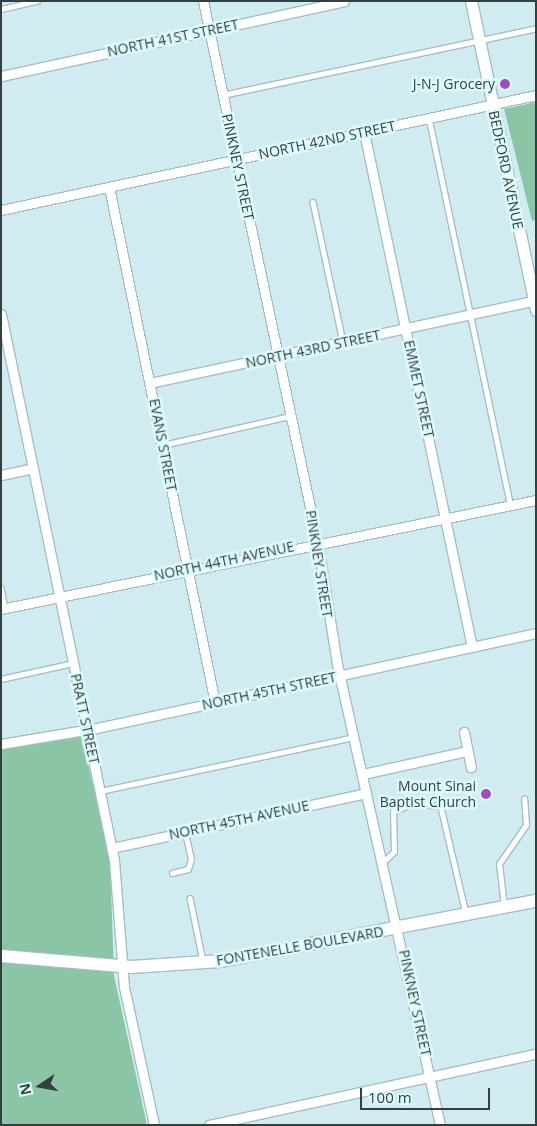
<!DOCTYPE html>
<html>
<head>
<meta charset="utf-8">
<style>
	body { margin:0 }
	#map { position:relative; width:537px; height:1126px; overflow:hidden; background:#d0ecf0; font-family:"Open Sans",sans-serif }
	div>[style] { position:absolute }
	.green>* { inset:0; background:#8ac6a6 }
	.roads { filter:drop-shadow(1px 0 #a4bfc2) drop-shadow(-1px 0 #a4bfc2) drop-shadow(0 1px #a4bfc2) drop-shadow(0 -1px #a4bfc2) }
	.service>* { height:4.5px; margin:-2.25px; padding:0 2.25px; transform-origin:2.25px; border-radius:2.25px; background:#fff }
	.minor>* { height:9px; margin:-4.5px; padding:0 4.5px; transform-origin:4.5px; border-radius:4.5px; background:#fff }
	.tertiary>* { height:11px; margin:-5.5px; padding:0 5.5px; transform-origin:5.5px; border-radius:5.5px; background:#fff }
	.secondary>* { height:12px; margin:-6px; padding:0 6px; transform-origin:6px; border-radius:6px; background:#fff }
	.dots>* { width:14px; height:14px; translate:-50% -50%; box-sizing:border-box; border:2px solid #ddfafd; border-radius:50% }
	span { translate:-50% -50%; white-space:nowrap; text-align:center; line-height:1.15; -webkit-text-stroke:5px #ddfafd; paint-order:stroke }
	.street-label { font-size:14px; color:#343f40 }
	.poi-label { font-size:14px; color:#343f40 }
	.right { translate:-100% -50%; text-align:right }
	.frame { position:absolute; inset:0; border:2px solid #343f40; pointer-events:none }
	.north { position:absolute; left:15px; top:1061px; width:50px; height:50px; -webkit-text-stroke:4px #ddfafd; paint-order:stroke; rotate:258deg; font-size:14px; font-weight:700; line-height:20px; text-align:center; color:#343f40 }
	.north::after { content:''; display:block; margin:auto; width:18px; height:22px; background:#343f40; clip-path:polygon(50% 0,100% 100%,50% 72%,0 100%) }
	.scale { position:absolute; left:360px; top:1088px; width:130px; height:22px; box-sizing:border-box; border:2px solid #343f40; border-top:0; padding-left:6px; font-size:15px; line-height:18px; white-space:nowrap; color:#343f40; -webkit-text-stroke:4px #ddfafd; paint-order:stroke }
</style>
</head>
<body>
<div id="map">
	<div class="green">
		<i style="clip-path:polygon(536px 102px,536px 220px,532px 221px,504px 109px)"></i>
		<i style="clip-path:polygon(82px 737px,110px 860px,114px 976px,147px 1125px,1px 1125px,1px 749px)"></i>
	</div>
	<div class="roads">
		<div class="service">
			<i style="left:1px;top:9px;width:37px;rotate:-13deg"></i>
			<i style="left:222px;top:95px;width:321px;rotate:-12deg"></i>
			<i style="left:429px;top:118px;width:397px;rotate:78.1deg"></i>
			<i style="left:313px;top:202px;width:143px;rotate:77.9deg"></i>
			<i style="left:163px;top:445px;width:130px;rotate:-12.9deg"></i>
			<i style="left:1px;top:588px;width:20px;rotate:79deg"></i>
			<i style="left:1px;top:679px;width:74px;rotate:-12.5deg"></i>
			<i style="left:100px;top:791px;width:259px;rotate:-12deg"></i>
			<i style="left:382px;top:863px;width:16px;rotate:-43deg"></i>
			<i style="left:394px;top:852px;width:40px;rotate:-91.4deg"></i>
			<i style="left:393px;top:812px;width:23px;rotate:-25deg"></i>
			<i style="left:414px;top:802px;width:27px;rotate:10deg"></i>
			<i style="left:441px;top:807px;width:110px;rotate:76.8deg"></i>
			<i style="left:172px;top:873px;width:16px;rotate:-14deg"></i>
			<i style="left:188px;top:869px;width:10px;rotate:-73deg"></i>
			<i style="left:191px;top:859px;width:28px;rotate:-103deg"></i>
			<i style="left:190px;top:898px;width:64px;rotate:78.3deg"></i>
			<i style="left:504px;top:906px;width:42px;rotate:-96.8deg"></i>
			<i style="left:499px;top:864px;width:47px;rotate:-55.3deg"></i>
			<i style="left:526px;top:825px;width:26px;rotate:-94deg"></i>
		</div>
		<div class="minor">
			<i style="left:203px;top:1px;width:556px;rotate:78.06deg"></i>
			<i style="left:318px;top:545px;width:121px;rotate:80.9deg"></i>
			<i style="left:337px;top:664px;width:472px;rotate:77.4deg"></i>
			<i style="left:1px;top:76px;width:351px;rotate:-12.3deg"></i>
			<i style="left:364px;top:132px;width:526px;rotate:78.16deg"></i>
			<i style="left:109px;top:187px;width:527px;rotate:78.39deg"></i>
			<i style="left:1px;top:210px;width:547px;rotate:-12.13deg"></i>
			<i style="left:1px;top:314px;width:558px;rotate:78.31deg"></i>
			<i style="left:114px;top:860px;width:127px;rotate:85.5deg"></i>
			<i style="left:124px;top:987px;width:141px;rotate:77.7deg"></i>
			<i style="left:150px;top:383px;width:393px;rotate:-12.1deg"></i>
			<i style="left:1px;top:475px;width:33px;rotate:-12deg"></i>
			<i style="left:1px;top:609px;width:546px;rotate:-11.52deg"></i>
			<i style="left:464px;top:732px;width:36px;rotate:79deg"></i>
			<i style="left:1px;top:744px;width:97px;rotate:-9.5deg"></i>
			<i style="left:97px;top:728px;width:449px;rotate:-12.2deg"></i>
			<i style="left:363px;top:774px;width:107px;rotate:-12.5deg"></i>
			<i style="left:112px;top:848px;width:260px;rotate:-12.2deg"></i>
			<i style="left:209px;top:1125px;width:335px;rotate:-12.3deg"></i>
		</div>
		<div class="tertiary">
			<i style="left:471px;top:1px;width:316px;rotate:78.1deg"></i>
		</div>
		<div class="secondary">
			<i style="left:1px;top:956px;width:130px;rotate:4.8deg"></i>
			<i style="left:131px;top:967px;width:90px;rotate:-3.8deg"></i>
			<i style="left:221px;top:961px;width:321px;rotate:-10.8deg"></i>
		</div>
	</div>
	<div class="dots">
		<i style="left:505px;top:84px;background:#9e4ebe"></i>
		<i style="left:486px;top:794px;background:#9e4ebe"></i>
	</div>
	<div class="street-label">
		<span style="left:173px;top:38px;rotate:-12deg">NORTH 41ST STREET</span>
		<span style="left:327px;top:140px;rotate:-12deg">NORTH 42ND STREET</span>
		<span style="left:238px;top:167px;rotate:78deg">PINKNEY STREET</span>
		<span style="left:506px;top:170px;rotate:78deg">BEDFORD AVENUE</span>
		<span style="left:313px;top:349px;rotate:-12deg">NORTH 43RD STREET</span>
		<span style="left:419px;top:389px;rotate:78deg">EMMET STREET</span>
		<span style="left:163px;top:445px;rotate:79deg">EVANS STREET</span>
		<span style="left:224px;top:561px;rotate:-12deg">NORTH 44TH AVENUE</span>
		<span style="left:319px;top:564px;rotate:81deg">PINKNEY STREET</span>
		<span style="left:269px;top:691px;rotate:-12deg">NORTH 45TH STREET</span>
		<span style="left:85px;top:719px;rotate:78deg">PRATT STREET</span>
		<span style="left:239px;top:820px;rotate:-12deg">NORTH 45TH AVENUE</span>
		<span style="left:300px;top:946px;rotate:-10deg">FONTENELLE BOULEVARD</span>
		<span style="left:415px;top:1003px;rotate:78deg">PINKNEY STREET</span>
	</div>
	<div class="poi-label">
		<span class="right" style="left:495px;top:84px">J-N-J Grocery</span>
		<span class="right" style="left:476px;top:794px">Mount Sinai<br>Baptist Church</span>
	</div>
	<div class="frame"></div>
	<div class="north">N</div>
	<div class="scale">100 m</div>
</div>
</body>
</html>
